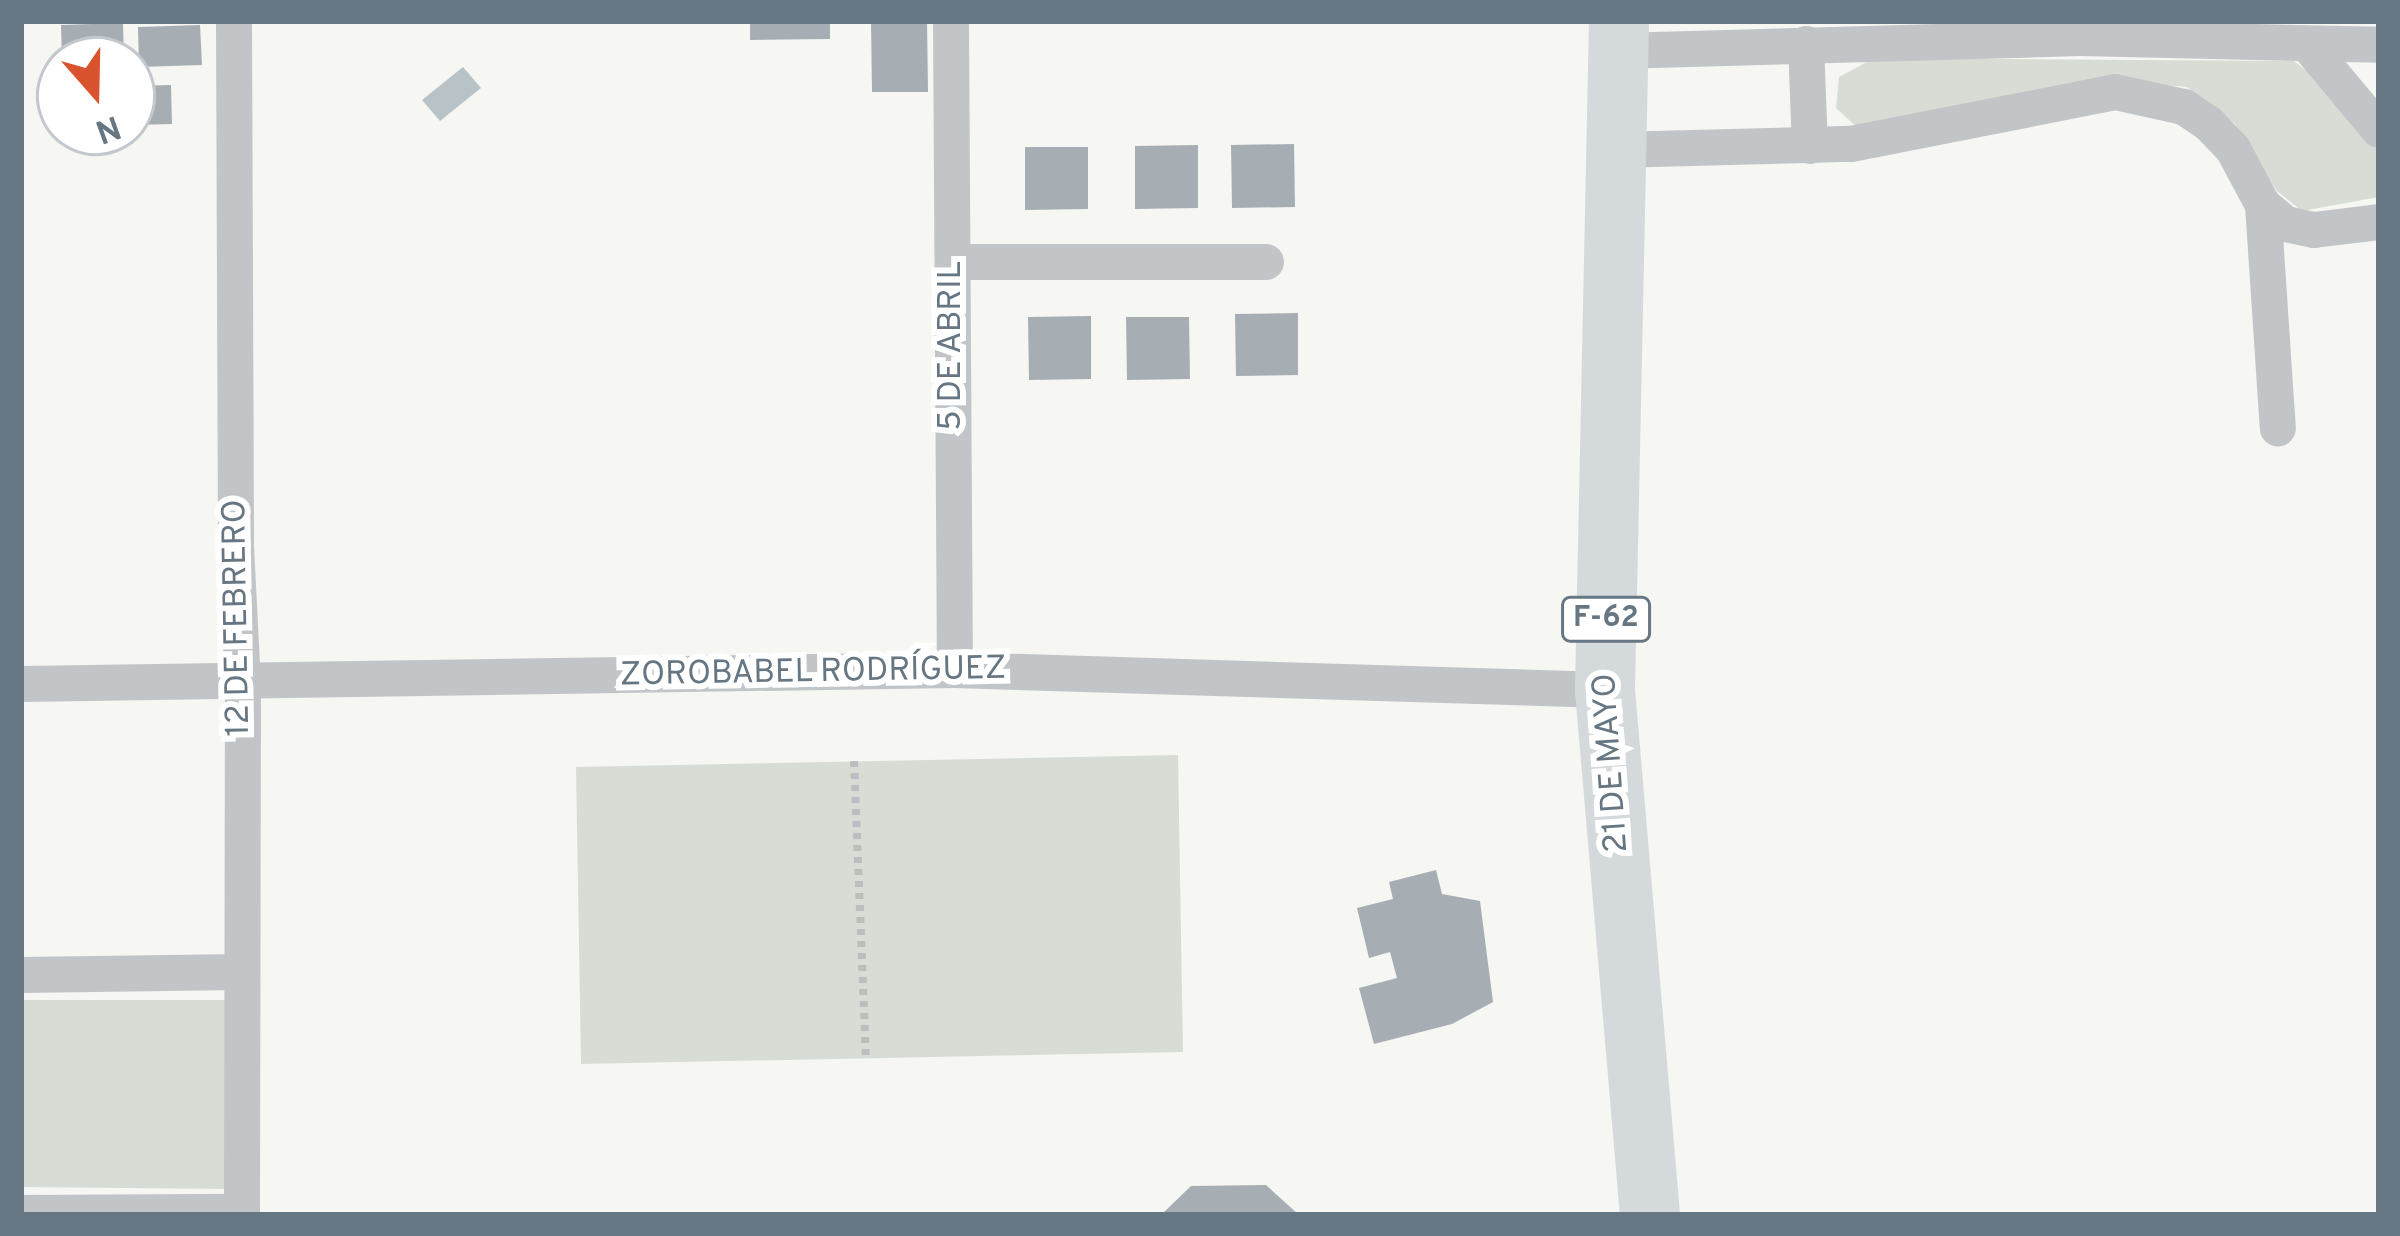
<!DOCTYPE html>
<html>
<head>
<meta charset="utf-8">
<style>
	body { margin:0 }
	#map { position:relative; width:2400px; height:1236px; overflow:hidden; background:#f6f6f3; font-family:Overpass,sans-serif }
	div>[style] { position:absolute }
	.green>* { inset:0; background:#d7ddd4 }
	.water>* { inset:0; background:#b8c3c7 }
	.building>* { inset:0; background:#a6aeb3 }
	.path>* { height:8px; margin-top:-4px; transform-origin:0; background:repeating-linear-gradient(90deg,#bbbdbf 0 6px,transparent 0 12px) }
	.minor>* { height:36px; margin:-18px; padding:0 18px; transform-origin:18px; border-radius:18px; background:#c1c5c8 }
	.primary>* { height:60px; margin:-30px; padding:0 30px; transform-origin:30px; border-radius:30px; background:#d4d9dc }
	span { translate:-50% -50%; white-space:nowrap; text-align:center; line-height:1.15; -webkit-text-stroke:12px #fff; paint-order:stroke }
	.shield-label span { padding:3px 9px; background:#fff; border:3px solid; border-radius:9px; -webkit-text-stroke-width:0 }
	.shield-label { font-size:30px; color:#667682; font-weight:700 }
	.street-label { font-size:33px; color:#667682 }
	.frame { position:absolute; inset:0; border:24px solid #667682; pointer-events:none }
	.north { position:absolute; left:36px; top:36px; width:120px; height:120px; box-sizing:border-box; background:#fff; border:3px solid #c2c8cd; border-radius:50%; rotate:160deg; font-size:33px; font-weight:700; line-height:48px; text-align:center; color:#667682 }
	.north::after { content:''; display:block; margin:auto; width:42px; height:54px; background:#da532f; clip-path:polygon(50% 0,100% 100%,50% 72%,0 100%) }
</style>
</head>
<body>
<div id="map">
	<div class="green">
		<i style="clip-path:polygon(1874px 58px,2294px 61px,2317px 79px,2379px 152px,2379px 197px,2302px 211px,2277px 191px,2235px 124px,2187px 87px,2116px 81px,1859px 129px,1836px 108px,1839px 77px)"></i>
		<i style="clip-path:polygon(1178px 755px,1183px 1052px,581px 1064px,576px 767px)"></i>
		<i style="clip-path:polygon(21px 1000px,230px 1000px,228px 1189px,21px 1187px)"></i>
	</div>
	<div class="water">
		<i style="clip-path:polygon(463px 67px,481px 88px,440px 121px,422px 100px)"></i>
	</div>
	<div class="building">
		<i style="clip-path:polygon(750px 21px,830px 21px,830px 39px,750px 40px)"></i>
		<i style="clip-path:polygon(871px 21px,927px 21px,928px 92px,872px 92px)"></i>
		<i style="clip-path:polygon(123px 23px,124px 60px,62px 60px,61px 25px)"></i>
		<i style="clip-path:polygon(200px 25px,202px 65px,139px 67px,138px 27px)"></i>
		<i style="clip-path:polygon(171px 85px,172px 124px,132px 125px,132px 86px)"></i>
		<i style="clip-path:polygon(1294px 144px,1295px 207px,1232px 208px,1231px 145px)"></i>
		<i style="clip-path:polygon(1198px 145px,1198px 208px,1135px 209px,1135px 146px)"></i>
		<i style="clip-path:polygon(1025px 147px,1088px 147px,1088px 209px,1025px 210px)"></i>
		<i style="clip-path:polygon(1298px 313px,1298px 375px,1236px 376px,1235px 314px)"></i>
		<i style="clip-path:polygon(1091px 316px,1091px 379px,1029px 380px,1028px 317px)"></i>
		<i style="clip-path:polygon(1126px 317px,1189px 317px,1190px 379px,1127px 380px)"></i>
		<i style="clip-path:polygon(1436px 870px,1442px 894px,1480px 901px,1493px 1002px,1452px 1024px,1374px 1044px,1359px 988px,1397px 978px,1390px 952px,1369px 958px,1357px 908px,1393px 899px,1389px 882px)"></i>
		<i style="clip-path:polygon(1266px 1185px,1299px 1215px,1161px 1215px,1191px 1186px)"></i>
	</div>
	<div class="path">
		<i style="left:854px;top:761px;width:297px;rotate:87.7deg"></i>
	</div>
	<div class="minor">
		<i style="left:234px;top:21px;width:525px;rotate:89.78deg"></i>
		<i style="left:236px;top:546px;width:136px;rotate:87.1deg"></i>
		<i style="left:243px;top:682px;width:533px;rotate:90.11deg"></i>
		<i style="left:951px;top:21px;width:649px;rotate:89.65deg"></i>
		<i style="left:1806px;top:44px;width:102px;rotate:87.8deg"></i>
		<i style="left:2308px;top:45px;width:111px;rotate:50.1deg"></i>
		<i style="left:1618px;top:51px;width:462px;rotate:-1.6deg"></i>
		<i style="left:2080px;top:38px;width:299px;rotate:1.3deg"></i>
		<i style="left:1614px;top:150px;width:237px;rotate:-1.5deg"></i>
		<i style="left:1851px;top:144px;width:269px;rotate:-11.1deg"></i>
		<i style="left:2115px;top:92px;width:71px;rotate:12.3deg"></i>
		<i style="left:2184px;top:107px;width:30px;rotate:34deg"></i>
		<i style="left:2209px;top:124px;width:35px;rotate:46deg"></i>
		<i style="left:2233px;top:149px;width:64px;rotate:61.8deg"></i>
		<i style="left:2263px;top:205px;width:30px;rotate:40deg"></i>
		<i style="left:2286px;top:224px;width:29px;rotate:12deg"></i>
		<i style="left:2314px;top:230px;width:65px;rotate:-7deg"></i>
		<i style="left:2263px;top:205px;width:224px;rotate:86.2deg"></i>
		<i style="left:953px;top:262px;width:313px"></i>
		<i style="left:21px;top:684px;width:934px;rotate:-0.86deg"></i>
		<i style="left:955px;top:670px;width:650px;rotate:1.76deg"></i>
		<i style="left:21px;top:975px;width:221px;rotate:-0.8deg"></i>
		<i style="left:21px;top:1213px;width:221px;rotate:-0.3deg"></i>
	</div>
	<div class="primary">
		<i style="left:1619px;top:21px;width:669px;rotate:91.2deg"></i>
		<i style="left:1605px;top:690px;width:527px;rotate:85.1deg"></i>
	</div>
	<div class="shield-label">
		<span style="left:1606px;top:619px">F-62</span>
	</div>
	<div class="street-label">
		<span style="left:953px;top:346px;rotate:-90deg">5 DE ABRIL</span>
		<span style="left:239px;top:618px;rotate:-91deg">12 DE FEBRERO</span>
		<span style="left:813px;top:674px;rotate:-1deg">ZOROBABEL RODRÍGUEZ</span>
		<span style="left:1613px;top:763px;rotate:-94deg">21 DE MAYO</span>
	</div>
	<div class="frame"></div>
	<div class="north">N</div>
</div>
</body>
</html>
